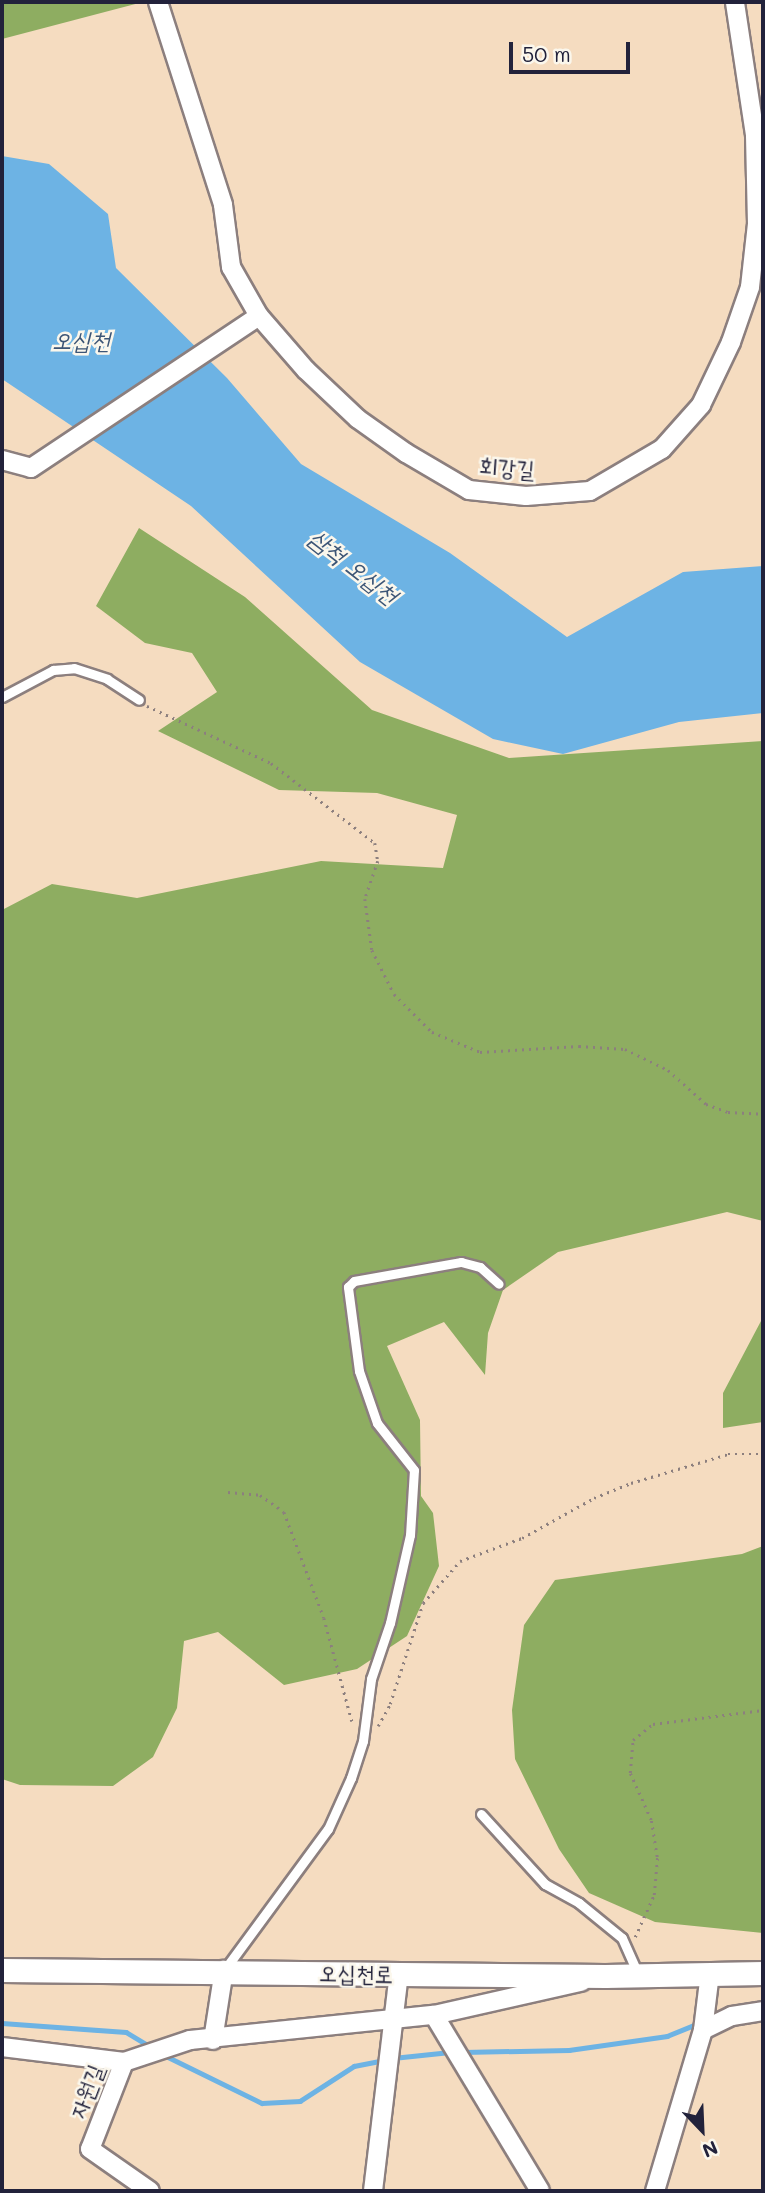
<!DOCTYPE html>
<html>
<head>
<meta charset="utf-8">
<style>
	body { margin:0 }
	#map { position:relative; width:765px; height:2193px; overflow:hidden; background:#f5dcc0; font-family:Mali,"Poor Story",sans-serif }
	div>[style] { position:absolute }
	.forest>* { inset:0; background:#8ead61 }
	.water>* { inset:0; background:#6db3e4 }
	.stream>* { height:4.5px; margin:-2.25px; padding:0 2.25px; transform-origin:2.25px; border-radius:2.25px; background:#6db3e4 }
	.path>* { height:2.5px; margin-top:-1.25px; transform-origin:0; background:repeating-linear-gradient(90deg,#8c7f7e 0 2px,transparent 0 7px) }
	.roads { filter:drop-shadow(2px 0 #8c7f7e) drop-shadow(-2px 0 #8c7f7e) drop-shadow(0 2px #8c7f7e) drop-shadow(0 -2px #8c7f7e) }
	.service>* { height:9px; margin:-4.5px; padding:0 4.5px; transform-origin:4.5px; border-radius:4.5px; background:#fff }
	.minor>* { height:18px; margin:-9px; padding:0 9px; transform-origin:9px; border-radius:9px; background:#fff }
	.tertiary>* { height:23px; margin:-11.5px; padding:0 11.5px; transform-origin:11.5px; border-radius:11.5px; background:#fff }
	span { translate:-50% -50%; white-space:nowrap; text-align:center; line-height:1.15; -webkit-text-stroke:5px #fbf7ec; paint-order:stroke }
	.street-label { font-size:23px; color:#22223b }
	.water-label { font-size:24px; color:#3c5576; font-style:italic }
	.frame { position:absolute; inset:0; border:4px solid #22223b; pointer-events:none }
	.north { position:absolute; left:667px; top:2095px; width:70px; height:70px; -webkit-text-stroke:5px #fbf7ec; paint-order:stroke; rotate:157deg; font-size:19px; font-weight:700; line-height:28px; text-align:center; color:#22223b }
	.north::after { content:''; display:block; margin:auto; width:24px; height:32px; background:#22223b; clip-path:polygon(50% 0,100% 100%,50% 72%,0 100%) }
	.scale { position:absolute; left:509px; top:42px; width:121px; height:32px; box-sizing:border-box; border:4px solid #22223b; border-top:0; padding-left:9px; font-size:21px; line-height:24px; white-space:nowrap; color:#22223b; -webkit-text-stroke:5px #fbf7ec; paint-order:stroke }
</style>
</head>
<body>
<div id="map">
	<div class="forest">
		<i style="clip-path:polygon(2px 2px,143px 2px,2px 39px)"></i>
		<i style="clip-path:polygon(139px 528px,245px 597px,372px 710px,509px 758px,763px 741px,763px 1221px,727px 1212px,558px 1252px,503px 1290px,488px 1333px,485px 1375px,444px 1322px,387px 1346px,420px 1420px,421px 1496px,433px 1513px,439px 1566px,407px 1636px,357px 1669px,284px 1685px,218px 1632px,184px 1641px,177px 1708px,153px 1757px,113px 1786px,20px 1785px,2px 1779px,2px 910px,52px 884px,137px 898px,321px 861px,443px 868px,457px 815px,377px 793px,279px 790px,158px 731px,217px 692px,192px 653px,145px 643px,96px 606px)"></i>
		<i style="clip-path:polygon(763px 1305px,763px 1422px,723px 1428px,723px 1393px,761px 1321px)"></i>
		<i style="clip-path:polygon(763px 1546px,763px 1933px,655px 1922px,589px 1893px,559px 1849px,515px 1759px,512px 1710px,524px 1625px,555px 1580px,742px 1554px)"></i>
	</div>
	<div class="water">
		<i style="clip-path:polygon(2px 156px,49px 164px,108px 214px,116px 268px,227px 378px,301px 464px,450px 553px,567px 637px,683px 572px,763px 566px,763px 713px,679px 722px,563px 754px,493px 739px,360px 662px,191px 506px,2px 379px)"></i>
	</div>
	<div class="stream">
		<i style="left:2px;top:2023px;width:124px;rotate:4.2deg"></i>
		<i style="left:126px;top:2032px;width:29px;rotate:31deg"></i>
		<i style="left:463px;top:2052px;width:106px;rotate:-1.1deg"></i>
		<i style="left:569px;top:2050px;width:99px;rotate:-8.1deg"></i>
		<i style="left:667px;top:2036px;width:35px;rotate:-22deg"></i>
		<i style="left:164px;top:2055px;width:109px;rotate:26.1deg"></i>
		<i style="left:262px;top:2103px;width:38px;rotate:-3deg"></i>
		<i style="left:300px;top:2101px;width:64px;rotate:-32.9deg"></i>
		<i style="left:354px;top:2066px;width:32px;rotate:-11deg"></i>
		<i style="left:393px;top:2058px;width:57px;rotate:-6deg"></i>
	</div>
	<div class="path">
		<i style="left:147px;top:706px;width:136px;rotate:24.7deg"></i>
		<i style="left:271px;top:763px;width:131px;rotate:37.6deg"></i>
		<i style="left:375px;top:843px;width:18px;rotate:81deg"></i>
		<i style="left:378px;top:861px;width:40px;rotate:108.9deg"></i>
		<i style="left:365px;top:899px;width:51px;rotate:82.2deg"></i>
		<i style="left:372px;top:950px;width:49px;rotate:63.4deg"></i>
		<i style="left:394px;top:994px;width:54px;rotate:45deg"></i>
		<i style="left:432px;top:1032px;width:52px;rotate:22.6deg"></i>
		<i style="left:480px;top:1052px;width:99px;rotate:-3.5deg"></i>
		<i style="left:579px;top:1046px;width:46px;rotate:3.7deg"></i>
		<i style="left:625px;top:1049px;width:48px;rotate:26deg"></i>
		<i style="left:668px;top:1070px;width:51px;rotate:41.8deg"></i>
		<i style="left:706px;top:1104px;width:23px;rotate:20deg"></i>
		<i style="left:728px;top:1112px;width:35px;rotate:3deg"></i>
		<i style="left:228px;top:1492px;width:32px;rotate:5deg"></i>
		<i style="left:260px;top:1495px;width:29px;rotate:35deg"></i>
		<i style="left:284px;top:1512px;width:113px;rotate:69.3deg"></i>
		<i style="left:324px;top:1618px;width:107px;rotate:74.8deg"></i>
		<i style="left:378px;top:1726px;width:25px;rotate:-61deg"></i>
		<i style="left:390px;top:1704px;width:106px;rotate:-71.9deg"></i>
		<i style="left:423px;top:1603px;width:56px;rotate:-48.6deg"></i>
		<i style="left:460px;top:1561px;width:66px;rotate:-20.4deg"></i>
		<i style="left:522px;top:1538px;width:82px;rotate:-29.1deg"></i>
		<i style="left:594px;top:1498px;width:40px;rotate:-22deg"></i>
		<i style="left:631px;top:1483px;width:101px;rotate:-16.6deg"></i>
		<i style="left:728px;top:1454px;width:35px"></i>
		<i style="left:635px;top:1937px;width:46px;rotate:-65.7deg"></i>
		<i style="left:654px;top:1895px;width:38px;rotate:-85deg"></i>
		<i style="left:657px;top:1857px;width:37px;rotate:-99deg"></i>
		<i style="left:651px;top:1820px;width:51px;rotate:-114.1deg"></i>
		<i style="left:630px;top:1773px;width:33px;rotate:-85deg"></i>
		<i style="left:633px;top:1740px;width:26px;rotate:-39deg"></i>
		<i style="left:653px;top:1724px;width:111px;rotate:-7.3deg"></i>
	</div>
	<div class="roads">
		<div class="service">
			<i style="left:2px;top:697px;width:58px;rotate:-27.9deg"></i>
			<i style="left:53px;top:670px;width:21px;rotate:-5deg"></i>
			<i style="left:74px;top:668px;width:35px;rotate:18deg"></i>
			<i style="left:107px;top:679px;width:38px;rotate:33deg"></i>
			<i style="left:481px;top:1814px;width:95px;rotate:47.6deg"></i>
			<i style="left:545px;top:1884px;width:39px;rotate:29deg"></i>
			<i style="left:579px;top:1903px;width:55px;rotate:39.1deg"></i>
			<i style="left:622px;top:1938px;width:39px;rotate:66deg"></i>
			<i style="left:225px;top:1969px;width:174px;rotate:-53.7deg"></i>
			<i style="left:328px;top:1829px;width:56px;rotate:-65.7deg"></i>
			<i style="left:351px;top:1778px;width:39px;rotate:-72deg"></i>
			<i style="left:363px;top:1741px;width:63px;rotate:-82.6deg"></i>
			<i style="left:371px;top:1679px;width:59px;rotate:-71.3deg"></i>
			<i style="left:390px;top:1623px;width:90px;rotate:-77.2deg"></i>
			<i style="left:410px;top:1535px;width:65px;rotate:-86.5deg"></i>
			<i style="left:414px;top:1470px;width:60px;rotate:-128.2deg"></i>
			<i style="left:377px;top:1423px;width:55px;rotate:-109.1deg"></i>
			<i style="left:359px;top:1371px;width:85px;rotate:-97.5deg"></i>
			<i style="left:348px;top:1287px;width:8px;rotate:-45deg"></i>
			<i style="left:354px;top:1281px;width:109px;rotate:-10.1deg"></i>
			<i style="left:461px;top:1262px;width:20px;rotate:15deg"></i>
			<i style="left:480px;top:1267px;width:25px;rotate:42deg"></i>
		</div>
		<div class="minor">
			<i style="left:158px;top:2px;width:213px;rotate:72.2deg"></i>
			<i style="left:223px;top:205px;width:63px;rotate:82.6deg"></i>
			<i style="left:231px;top:267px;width:56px;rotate:60.3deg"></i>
			<i style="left:259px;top:316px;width:72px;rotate:49deg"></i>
			<i style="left:306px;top:370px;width:71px;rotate:43.3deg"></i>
			<i style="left:358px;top:419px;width:59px;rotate:35.3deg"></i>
			<i style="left:406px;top:453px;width:73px;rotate:30.4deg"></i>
			<i style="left:469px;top:490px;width:57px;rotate:6deg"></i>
			<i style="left:526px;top:496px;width:64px;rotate:-4.5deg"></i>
			<i style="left:590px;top:491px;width:83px;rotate:-30.3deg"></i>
			<i style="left:662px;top:449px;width:59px;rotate:-48.4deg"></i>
			<i style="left:701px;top:405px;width:70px;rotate:-64.5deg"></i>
			<i style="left:731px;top:342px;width:58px;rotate:-70.9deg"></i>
			<i style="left:750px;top:287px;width:63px;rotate:-83.7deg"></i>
			<i style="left:757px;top:224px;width:89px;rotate:-91.3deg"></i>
			<i style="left:755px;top:135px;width:134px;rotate:-98.6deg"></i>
			<i style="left:2px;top:460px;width:30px;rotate:15deg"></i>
			<i style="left:31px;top:468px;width:274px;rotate:-33.7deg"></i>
			<i style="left:434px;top:2015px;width:205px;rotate:58.9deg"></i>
			<i style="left:703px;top:2030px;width:32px;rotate:-26deg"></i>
			<i style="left:732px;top:2016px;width:31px;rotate:-9deg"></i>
			<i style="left:213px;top:2040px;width:71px;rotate:-81.1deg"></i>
			<i style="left:2px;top:2047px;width:123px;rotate:7deg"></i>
			<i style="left:124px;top:2062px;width:70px;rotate:-18.4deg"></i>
			<i style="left:190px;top:2040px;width:245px;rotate:-5.9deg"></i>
			<i style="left:434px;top:2015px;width:151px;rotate:-12.7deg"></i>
			<i style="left:124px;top:2062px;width:93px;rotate:111.3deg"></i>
			<i style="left:90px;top:2149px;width:73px;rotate:35deg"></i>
			<i style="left:373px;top:2191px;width:220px;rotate:-83.2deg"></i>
			<i style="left:655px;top:2191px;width:168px;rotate:-73.4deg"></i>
			<i style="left:703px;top:2030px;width:57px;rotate:-83deg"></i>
		</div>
		<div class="tertiary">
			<i style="left:2px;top:1970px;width:603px;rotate:0.57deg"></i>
			<i style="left:605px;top:1976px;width:158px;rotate:-1.1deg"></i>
		</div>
	</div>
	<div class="street-label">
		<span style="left:507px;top:467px;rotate:4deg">회강길</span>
		<span style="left:356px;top:1973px;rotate:1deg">오십천로</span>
		<span style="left:86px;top:2091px;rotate:-69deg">자원길</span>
	</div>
	<div class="water-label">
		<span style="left:81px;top:340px">오십천</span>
		<span style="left:354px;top:566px;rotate:38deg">삼척 오십천</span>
	</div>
	<div class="frame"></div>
	<div class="north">N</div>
	<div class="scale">50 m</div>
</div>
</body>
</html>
